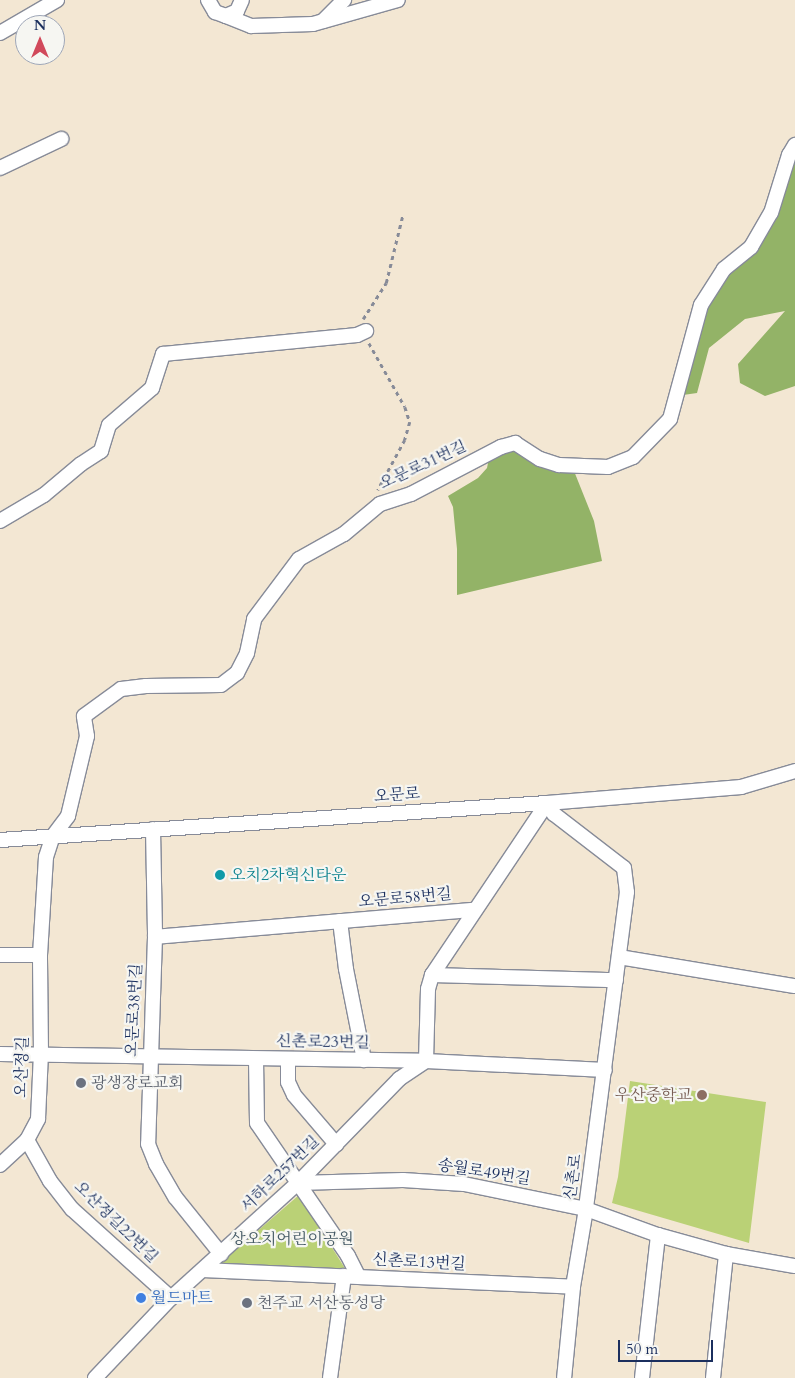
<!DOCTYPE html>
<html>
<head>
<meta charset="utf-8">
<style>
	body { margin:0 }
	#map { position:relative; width:795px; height:1378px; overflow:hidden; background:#f3e7d3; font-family:Cardo,"Noto Serif KR",serif }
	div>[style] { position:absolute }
	.green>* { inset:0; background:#bad176 }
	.forest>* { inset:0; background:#93b367 }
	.path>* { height:2.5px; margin-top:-1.25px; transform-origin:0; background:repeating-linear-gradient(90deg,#878b98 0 4px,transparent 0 8px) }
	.roads { filter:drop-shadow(1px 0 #878b98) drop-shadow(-1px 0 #878b98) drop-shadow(0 1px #878b98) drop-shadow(0 -1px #878b98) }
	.minor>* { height:14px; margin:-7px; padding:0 7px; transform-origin:7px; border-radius:7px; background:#fff }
	.dots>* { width:14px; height:14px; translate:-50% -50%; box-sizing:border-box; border:2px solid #f6f6f2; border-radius:50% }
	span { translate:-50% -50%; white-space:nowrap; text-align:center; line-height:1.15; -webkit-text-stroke:4.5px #f6f6f2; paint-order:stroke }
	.street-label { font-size:16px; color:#1b2f5e }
	.culture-label { font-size:16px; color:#0d838f }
	.left { translate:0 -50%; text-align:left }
	.worship-label { font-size:16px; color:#5b616d }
	.education-label { font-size:16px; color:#785e54 }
	.right { translate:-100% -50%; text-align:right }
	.park-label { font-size:16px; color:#435864 }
	.shop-label { font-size:16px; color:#366cbe }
	.north { position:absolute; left:15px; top:15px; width:50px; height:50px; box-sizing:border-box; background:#f6f6f2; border:1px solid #9ea6b7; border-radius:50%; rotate:0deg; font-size:14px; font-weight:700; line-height:20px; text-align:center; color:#1b2f5e }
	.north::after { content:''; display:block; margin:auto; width:18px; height:22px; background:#d1495b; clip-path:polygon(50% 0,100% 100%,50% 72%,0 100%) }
	.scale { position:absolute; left:618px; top:1340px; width:95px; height:22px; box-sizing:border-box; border:2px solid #1b2f5e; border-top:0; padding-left:6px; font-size:15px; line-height:18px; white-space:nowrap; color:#1b2f5e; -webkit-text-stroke:4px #f6f6f2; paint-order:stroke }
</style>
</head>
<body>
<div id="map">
	<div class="green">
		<i style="clip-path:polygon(630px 1081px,766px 1102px,749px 1243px,612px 1203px,618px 1177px)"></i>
		<i style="clip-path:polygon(299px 1195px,346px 1270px,218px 1265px)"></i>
	</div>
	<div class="forest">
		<i style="clip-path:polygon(795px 160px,795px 386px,765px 396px,740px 383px,738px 364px,785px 311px,745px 319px,709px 348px,697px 393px,683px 395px,708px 308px,729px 274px,757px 252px,778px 216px)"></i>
		<i style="clip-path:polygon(511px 448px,574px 471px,594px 521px,602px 561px,457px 595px,457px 549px,453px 507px,448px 496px,478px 478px,487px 468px,489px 458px)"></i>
	</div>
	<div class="path">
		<i style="left:363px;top:319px;width:43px;rotate:-57.4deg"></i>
		<i style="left:386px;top:283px;width:71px;rotate:-76.2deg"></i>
		<i style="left:369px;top:343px;width:73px;rotate:60.6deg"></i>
		<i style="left:405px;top:407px;width:16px;rotate:72deg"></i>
		<i style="left:410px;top:422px;width:19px;rotate:106deg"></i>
		<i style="left:405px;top:440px;width:57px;rotate:118.4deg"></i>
	</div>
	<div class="roads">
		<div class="minor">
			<i style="left:208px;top:0;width:14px;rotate:60deg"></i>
			<i style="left:215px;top:12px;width:12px;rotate:20deg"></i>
			<i style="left:226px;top:16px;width:12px;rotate:-24deg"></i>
			<i style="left:237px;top:11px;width:12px;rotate:-66deg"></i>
			<i style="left:226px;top:16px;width:27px;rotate:22deg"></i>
			<i style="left:251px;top:26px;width:62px;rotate:-1.8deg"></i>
			<i style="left:313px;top:24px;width:88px;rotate:-15.8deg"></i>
			<i style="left:323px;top:21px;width:30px;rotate:-45deg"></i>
			<i style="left:0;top:33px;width:66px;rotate:-30.1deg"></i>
			<i style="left:0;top:168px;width:68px;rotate:-25.4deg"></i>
			<i style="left:0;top:521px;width:51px;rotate:-30.6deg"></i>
			<i style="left:44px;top:495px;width:48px;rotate:-40deg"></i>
			<i style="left:81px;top:464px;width:24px;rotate:-33deg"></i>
			<i style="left:101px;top:451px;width:27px;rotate:-73deg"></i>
			<i style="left:109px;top:425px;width:57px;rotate:-40.7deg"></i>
			<i style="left:152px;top:388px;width:36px;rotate:-72deg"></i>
			<i style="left:163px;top:354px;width:195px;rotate:-5.6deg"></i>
			<i style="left:357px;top:335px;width:10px;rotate:-24deg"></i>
			<i style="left:153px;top:829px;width:108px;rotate:88.9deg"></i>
			<i style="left:155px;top:937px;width:207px;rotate:91.9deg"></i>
			<i style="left:148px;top:1144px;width:22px;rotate:68deg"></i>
			<i style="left:156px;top:1164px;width:39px;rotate:60deg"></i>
			<i style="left:176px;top:1198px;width:72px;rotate:51.2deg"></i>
			<i style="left:0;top:840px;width:548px;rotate:-3.87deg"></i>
			<i style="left:547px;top:803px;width:195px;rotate:-4.7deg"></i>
			<i style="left:741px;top:787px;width:56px;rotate:-16.5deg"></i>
			<i style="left:340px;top:921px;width:48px;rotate:82.9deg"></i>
			<i style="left:346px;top:969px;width:93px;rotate:78.8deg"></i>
			<i style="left:155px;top:937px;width:319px;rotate:-4.9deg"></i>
			<i style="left:0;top:955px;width:40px"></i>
			<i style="left:619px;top:957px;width:178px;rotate:9.4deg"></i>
			<i style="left:432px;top:975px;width:184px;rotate:1.6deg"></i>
			<i style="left:0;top:1054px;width:426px;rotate:0.9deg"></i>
			<i style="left:426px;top:1061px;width:179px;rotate:2.9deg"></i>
			<i style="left:256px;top:1059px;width:64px;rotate:89.1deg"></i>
			<i style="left:257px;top:1123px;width:161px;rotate:55.6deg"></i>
			<i style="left:348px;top:1256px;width:22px;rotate:63deg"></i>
			<i style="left:288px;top:1059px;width:23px;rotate:90deg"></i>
			<i style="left:288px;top:1082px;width:14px;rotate:65deg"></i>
			<i style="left:294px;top:1095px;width:65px;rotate:49.4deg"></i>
			<i style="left:27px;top:1140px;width:47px;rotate:60.7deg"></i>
			<i style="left:50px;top:1181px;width:36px;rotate:52deg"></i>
			<i style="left:72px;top:1209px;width:133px;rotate:42deg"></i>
			<i style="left:0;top:1165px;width:37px;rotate:-43deg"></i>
			<i style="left:27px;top:1140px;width:24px;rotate:-62deg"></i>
			<i style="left:38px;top:1119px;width:65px;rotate:-87.4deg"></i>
			<i style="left:41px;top:1054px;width:99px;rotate:-90.6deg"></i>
			<i style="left:40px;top:955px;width:98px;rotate:-86.5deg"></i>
			<i style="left:46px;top:857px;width:22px;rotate:-72deg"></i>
			<i style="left:53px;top:836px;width:25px;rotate:-53deg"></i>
			<i style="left:68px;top:816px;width:82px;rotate:-76.6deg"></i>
			<i style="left:87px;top:736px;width:20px;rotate:-99deg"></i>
			<i style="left:84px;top:716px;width:46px;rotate:-36.1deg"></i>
			<i style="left:121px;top:689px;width:25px;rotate:-7deg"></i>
			<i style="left:146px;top:686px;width:75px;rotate:-0.8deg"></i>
			<i style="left:221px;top:685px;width:20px;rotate:-37deg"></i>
			<i style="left:237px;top:673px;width:22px;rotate:-63deg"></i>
			<i style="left:247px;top:653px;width:35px;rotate:-78deg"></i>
			<i style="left:254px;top:619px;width:75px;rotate:-53.1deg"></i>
			<i style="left:299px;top:559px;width:51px;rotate:-29.1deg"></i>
			<i style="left:344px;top:534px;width:47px;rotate:-39.8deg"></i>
			<i style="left:380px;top:504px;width:33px;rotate:-18deg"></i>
			<i style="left:411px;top:494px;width:102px;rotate:-27.6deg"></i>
			<i style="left:501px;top:447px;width:15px;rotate:-16deg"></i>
			<i style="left:515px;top:443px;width:30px;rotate:33deg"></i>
			<i style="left:540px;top:459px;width:20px;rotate:18deg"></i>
			<i style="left:559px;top:465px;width:49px;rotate:2.3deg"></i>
			<i style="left:608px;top:467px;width:27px;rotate:-22deg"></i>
			<i style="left:633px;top:457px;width:53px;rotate:-45.8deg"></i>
			<i style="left:670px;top:419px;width:118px;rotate:-74.8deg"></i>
			<i style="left:701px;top:305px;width:43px;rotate:-57.4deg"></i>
			<i style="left:724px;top:269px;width:35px;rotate:-39deg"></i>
			<i style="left:751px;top:247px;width:39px;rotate:-60deg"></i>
			<i style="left:771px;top:213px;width:61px;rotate:-72.8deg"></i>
			<i style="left:789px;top:155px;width:12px;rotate:-59deg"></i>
			<i style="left:298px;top:1183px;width:105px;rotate:-1.6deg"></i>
			<i style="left:403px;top:1180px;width:61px;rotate:3.8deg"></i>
			<i style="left:464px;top:1184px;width:125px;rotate:11.6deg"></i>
			<i style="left:586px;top:1209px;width:77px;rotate:19.9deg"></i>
			<i style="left:658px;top:1235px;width:71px;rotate:15.6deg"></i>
			<i style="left:726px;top:1254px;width:70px;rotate:9.9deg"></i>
			<i style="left:204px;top:1270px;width:369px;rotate:2.6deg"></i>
			<i style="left:95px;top:1378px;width:110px;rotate:-46.5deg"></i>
			<i style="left:171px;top:1298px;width:171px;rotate:-42.2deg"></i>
			<i style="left:298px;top:1183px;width:145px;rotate:-45.8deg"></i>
			<i style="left:399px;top:1079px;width:32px;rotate:-34deg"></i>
			<i style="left:426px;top:1061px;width:72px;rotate:-88.4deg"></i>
			<i style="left:428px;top:989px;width:15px;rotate:-74deg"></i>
			<i style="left:432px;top:975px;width:207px;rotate:-56.2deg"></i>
			<i style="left:547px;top:803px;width:13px;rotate:58deg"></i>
			<i style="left:554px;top:814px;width:88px;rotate:37.6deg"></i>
			<i style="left:624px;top:868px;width:24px;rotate:83deg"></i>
			<i style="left:627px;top:892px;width:320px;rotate:97.4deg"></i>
			<i style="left:586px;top:1209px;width:79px;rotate:99.5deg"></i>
			<i style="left:573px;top:1287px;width:91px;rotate:95.6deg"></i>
			<i style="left:330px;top:1378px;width:103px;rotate:-82.2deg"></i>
			<i style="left:642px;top:1378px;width:144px;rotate:-83.6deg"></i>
			<i style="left:713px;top:1378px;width:125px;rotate:-84deg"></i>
		</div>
	</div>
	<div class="dots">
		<i style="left:220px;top:875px;background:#0f9aa8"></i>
		<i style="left:81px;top:1083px;background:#6b7280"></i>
		<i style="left:702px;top:1095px;background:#8d6e63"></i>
		<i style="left:141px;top:1298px;background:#3f7fe0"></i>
		<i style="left:247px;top:1303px;background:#6b7280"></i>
	</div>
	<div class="street-label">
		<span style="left:423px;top:465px;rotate:-25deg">오문로31번길</span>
		<span style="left:397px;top:795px;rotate:-4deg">오문로</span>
		<span style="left:405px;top:898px;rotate:-5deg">오문로58번길</span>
		<span style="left:134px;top:1010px;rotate:-87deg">오문로38번길</span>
		<span style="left:323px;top:1042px;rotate:1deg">신촌로23번길</span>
		<span style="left:22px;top:1067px;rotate:-88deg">오산정길</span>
		<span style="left:484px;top:1172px;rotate:9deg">송월로49번길</span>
		<span style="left:280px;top:1174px;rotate:-44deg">서하로257번길</span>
		<span style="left:573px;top:1177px;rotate:-82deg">신촌로</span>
		<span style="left:116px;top:1222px;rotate:44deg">오산정길22번길</span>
		<span style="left:419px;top:1262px;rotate:3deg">신촌로13번길</span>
	</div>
	<div class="culture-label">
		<span class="left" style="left:230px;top:875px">오치2차혁신타운</span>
	</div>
	<div class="worship-label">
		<span class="left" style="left:91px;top:1083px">광생장로교회</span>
		<span class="left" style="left:257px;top:1303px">천주교 서산동성당</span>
	</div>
	<div class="education-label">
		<span class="right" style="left:692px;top:1095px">우산중학교</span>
	</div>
	<div class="park-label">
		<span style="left:292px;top:1239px">상오치어린이공원</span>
	</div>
	<div class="shop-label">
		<span class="left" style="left:151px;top:1298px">월드마트</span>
	</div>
	<div class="north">N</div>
	<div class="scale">50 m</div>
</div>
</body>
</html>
